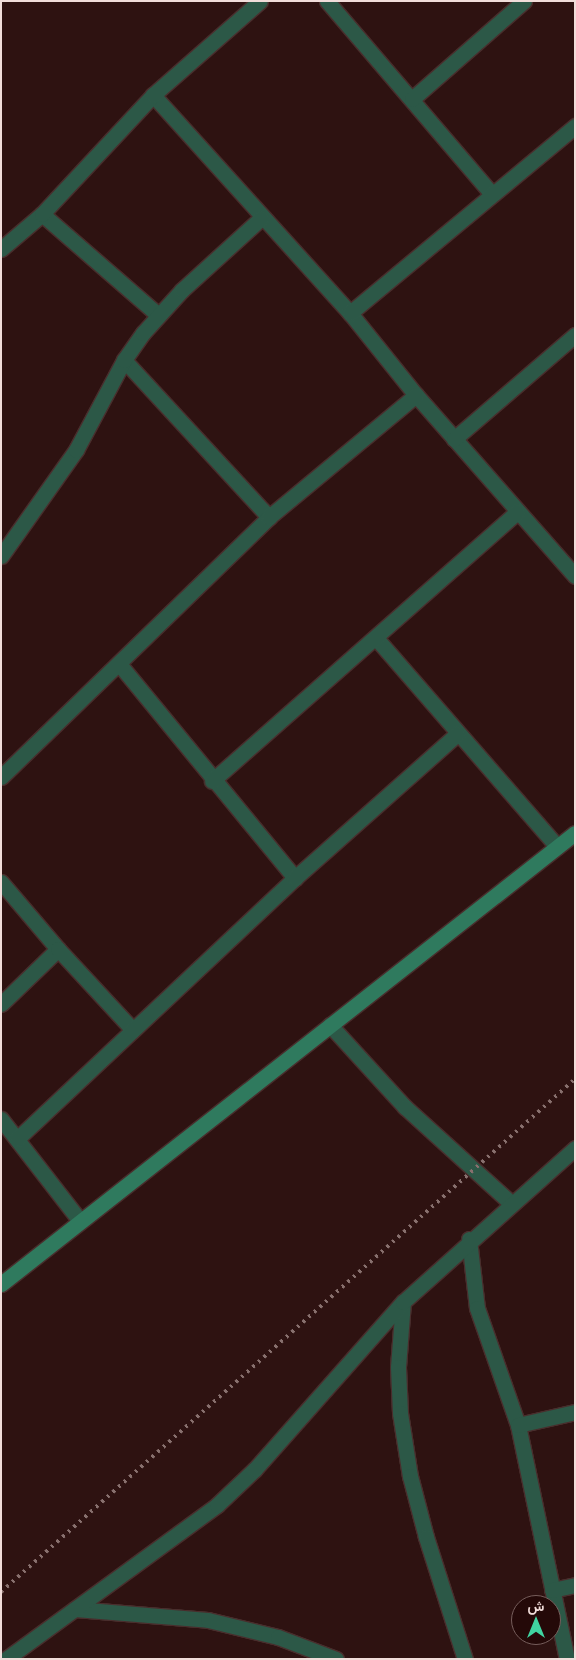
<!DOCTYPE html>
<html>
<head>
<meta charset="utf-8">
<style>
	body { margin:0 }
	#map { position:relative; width:576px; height:1660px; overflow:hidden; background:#2e1211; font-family:Ubuntu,Vazirmatn,sans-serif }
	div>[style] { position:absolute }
	.roads { filter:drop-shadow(1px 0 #492e2d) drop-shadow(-1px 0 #492e2d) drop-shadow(0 1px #492e2d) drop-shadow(0 -1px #492e2d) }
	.minor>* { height:15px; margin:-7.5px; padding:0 7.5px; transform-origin:7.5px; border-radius:7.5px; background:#2c5847 }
	.secondary>* { height:15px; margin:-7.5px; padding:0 7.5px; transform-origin:7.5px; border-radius:7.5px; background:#2f7a5e }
	.rail>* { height:4px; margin-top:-2px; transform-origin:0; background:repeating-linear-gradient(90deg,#88706e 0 2.5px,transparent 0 7.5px) }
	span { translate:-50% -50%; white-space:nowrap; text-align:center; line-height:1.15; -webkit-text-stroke:4.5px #240908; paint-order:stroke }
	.frame { position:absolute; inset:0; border:2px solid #f1ddda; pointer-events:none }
	.north { position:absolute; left:511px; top:1595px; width:50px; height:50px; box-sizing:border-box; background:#240908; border:1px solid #765e5c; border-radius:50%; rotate:0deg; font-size:14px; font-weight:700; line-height:20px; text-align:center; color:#f1ddda }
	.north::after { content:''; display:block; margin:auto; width:18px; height:22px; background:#40d4a1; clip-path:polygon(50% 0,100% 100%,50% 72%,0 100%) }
</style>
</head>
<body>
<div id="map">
	<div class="roads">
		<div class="minor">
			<i style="left:327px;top:1px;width:254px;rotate:49.5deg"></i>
			<i style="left:153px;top:95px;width:294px;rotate:47.9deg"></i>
			<i style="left:350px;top:313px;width:105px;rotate:51.2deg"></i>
			<i style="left:416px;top:395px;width:241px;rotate:48.7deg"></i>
			<i style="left:412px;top:99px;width:149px;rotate:-41.2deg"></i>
			<i style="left:42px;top:214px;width:154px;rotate:41deg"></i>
			<i style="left:1px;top:249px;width:54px;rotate:-40.5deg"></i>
			<i style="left:42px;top:214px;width:163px;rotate:-47deg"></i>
			<i style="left:153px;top:95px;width:142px;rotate:-41.3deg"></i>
			<i style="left:350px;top:313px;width:293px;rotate:-39.7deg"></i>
			<i style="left:124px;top:360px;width:214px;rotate:47.3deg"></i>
			<i style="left:454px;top:439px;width:160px;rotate:-40.7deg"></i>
			<i style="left:1px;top:556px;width:130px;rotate:-54.7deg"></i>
			<i style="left:76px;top:450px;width:102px;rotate:-61.9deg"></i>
			<i style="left:124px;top:360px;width:33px;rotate:-55deg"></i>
			<i style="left:143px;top:333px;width:58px;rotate:-47.8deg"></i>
			<i style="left:182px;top:290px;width:107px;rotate:-42.3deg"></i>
			<i style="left:376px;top:638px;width:276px;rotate:49deg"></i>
			<i style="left:120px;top:665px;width:276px;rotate:50.6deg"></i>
			<i style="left:1px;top:777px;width:373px;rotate:-44.1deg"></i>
			<i style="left:269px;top:517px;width:191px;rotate:-39.7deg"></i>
			<i style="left:212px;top:781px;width:407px;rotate:-41.4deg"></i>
			<i style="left:1px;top:882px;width:88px;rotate:49.6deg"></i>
			<i style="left:58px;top:949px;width:79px;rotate:136deg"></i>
			<i style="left:58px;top:949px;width:109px;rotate:47.2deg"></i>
			<i style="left:330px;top:1025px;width:111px;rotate:47.6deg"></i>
			<i style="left:405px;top:1107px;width:143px;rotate:42.2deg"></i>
			<i style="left:1px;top:1119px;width:129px;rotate:52.2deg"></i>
			<i style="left:17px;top:1139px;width:381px;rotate:-43.2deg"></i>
			<i style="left:295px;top:878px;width:217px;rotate:-41.6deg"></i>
			<i style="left:469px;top:1239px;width:69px;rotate:83.4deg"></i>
			<i style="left:477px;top:1308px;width:124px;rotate:70.7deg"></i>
			<i style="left:518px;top:1425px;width:239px;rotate:78.2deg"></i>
			<i style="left:403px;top:1302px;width:65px;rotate:94.4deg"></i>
			<i style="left:398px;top:1367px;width:46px;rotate:87.5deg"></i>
			<i style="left:400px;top:1413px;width:64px;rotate:81deg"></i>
			<i style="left:410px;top:1476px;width:63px;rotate:75.3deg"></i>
			<i style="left:426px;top:1537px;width:128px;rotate:72.3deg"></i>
			<i style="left:518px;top:1425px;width:58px;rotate:-12.8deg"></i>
			<i style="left:552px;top:1590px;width:24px;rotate:-12deg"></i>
			<i style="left:75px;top:1609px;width:133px;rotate:4.7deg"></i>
			<i style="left:208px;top:1620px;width:72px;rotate:13.7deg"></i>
			<i style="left:278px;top:1637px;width:62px;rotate:20.8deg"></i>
			<i style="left:6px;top:1659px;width:261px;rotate:-36.1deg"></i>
			<i style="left:217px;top:1505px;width:52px;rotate:-43.5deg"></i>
			<i style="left:255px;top:1469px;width:223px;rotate:-48.5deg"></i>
			<i style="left:403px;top:1302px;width:231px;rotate:-41.8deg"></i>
		</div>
		<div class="secondary">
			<i style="left:1px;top:1284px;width:730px;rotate:-38.16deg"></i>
		</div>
	</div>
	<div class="rail">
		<i style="left:1px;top:1592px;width:770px;rotate:-41.79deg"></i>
	</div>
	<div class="frame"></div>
	<div class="north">ش</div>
</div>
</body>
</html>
